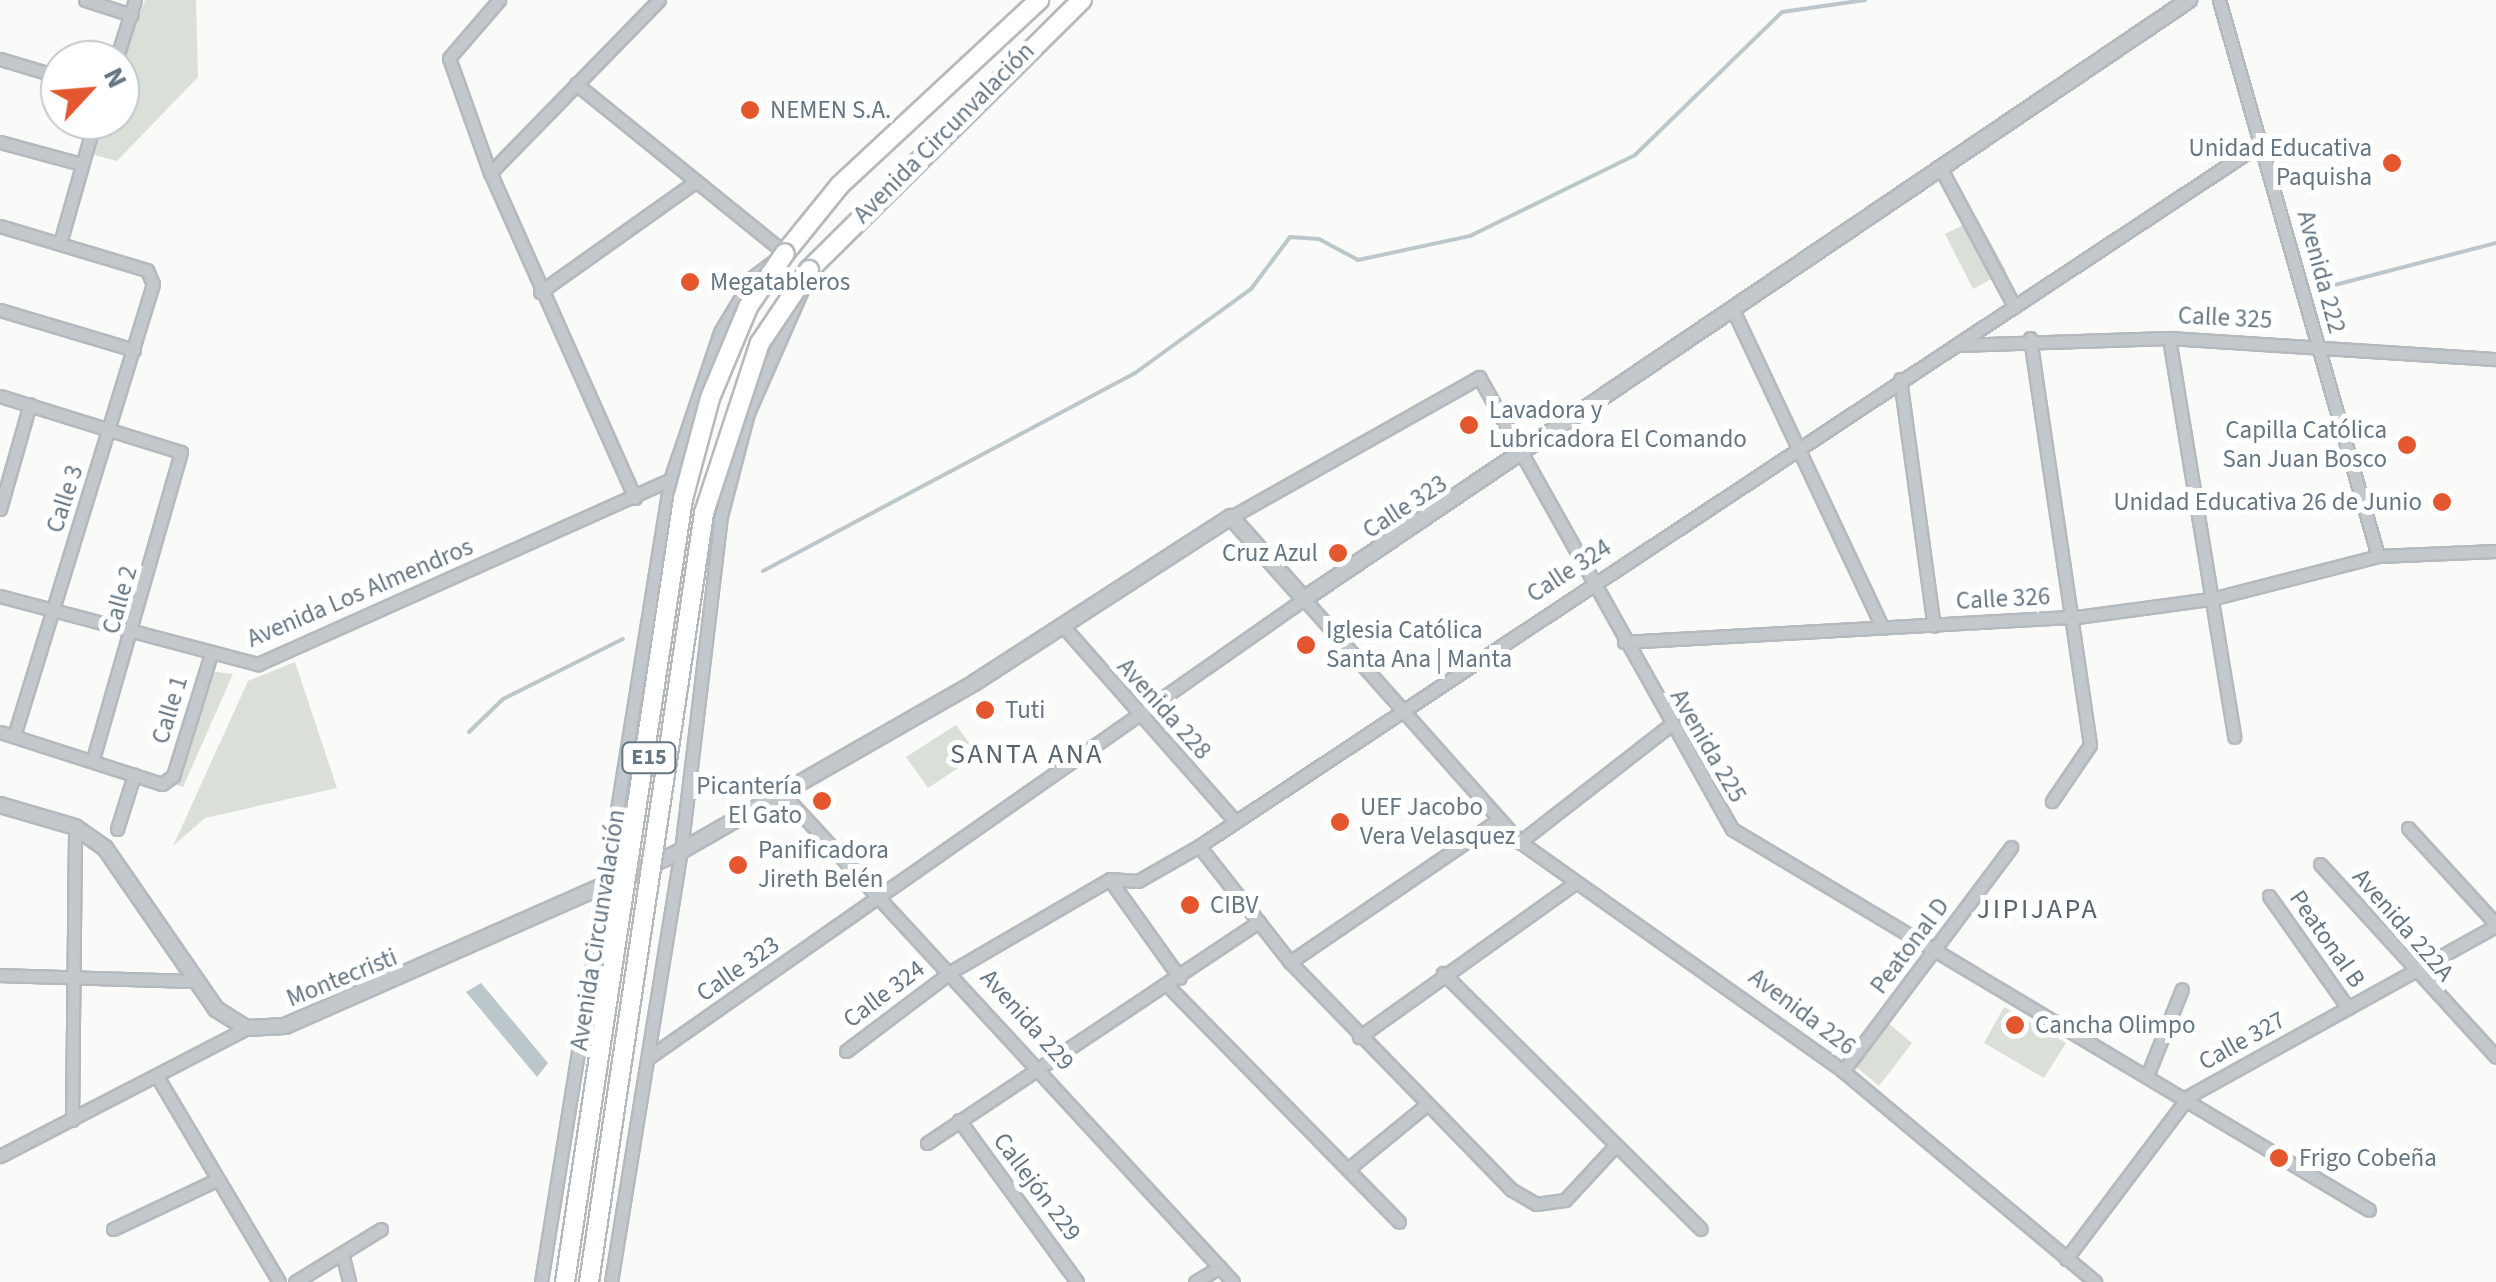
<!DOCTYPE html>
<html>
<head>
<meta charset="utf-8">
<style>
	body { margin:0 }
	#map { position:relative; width:2496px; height:1282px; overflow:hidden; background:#fafaf8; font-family:"Source Sans 3",sans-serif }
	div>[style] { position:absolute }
	.green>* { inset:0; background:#dadfd7 }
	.water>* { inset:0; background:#bbc7cb }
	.stream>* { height:4px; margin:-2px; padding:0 2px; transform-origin:2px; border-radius:2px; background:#bbc7cb }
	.roads { filter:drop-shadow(2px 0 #b4b9bd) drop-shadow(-2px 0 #b4b9bd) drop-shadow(0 2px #b4b9bd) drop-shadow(0 -2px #b4b9bd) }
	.minor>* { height:11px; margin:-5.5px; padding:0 5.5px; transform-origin:5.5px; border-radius:5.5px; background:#c3c8cc }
	.tertiary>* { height:14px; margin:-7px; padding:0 7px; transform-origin:7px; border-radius:7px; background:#c3c8cc }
	.trunk>* { height:18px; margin:-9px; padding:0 9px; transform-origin:9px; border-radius:9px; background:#fff }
	.bridges { filter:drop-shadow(2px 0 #b4b9bd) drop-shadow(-2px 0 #b4b9bd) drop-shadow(0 2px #b4b9bd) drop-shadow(0 -2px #b4b9bd) }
	.trunk-bridge>* { height:18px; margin:-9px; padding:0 9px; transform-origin:9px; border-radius:9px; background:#fff }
	.dots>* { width:28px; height:28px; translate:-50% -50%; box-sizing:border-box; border:5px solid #fff; border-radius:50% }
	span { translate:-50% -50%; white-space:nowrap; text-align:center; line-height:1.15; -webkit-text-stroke:10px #fff; paint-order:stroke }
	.shield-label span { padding:2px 8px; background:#fff; border:2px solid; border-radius:8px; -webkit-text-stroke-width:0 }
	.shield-label { font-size:22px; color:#657683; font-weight:700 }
	.poi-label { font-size:25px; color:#657683 }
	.left { translate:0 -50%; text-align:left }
	.right { translate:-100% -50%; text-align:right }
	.street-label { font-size:25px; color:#657683 }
	.neighbourhood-label { font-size:28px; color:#57646e; letter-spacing:2.5px }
	.north { position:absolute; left:40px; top:40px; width:100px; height:100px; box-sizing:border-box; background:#fff; border:2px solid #c1c8cd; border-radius:50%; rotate:64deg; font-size:28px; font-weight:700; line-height:40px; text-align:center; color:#657683 }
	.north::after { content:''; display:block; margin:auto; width:35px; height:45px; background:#e4572e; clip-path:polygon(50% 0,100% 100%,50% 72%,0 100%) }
</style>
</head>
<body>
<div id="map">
	<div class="green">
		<i style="clip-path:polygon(145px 0,196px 0,198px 77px,117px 161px,91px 154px,103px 120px,120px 120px,120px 71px)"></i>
		<i style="clip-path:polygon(1977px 218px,2006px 271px,1973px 289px,1945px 234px)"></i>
		<i style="clip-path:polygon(295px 662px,337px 788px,205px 818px,173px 846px,248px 681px)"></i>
		<i style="clip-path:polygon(209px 671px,233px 674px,183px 787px,173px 784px)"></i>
		<i style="clip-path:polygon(956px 725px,978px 755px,928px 788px,906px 757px)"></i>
		<i style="clip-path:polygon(2004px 1007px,2066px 1043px,2044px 1078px,1984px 1043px)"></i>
		<i style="clip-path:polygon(1888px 1023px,1912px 1043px,1879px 1086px,1854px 1065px)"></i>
	</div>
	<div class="water">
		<i style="clip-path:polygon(481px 983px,548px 1063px,537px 1077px,466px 992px)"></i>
	</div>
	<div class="stream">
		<i style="left:2327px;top:287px;width:175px;rotate:-14.6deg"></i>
		<i style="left:763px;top:571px;width:421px;rotate:-28deg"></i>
		<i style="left:1135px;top:373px;width:143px;rotate:-35.9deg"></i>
		<i style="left:1251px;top:289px;width:65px;rotate:-53.1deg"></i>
		<i style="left:1290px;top:237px;width:29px;rotate:4deg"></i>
		<i style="left:1319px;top:239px;width:44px;rotate:28.3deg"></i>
		<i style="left:1358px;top:260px;width:115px;rotate:-12.1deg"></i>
		<i style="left:1470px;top:236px;width:184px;rotate:-26.1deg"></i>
		<i style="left:1635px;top:155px;width:205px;rotate:-44.2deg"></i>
		<i style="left:1782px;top:12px;width:84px;rotate:-8.2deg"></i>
		<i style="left:469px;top:732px;width:47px;rotate:-44.1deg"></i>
		<i style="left:503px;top:699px;width:134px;rotate:-26.6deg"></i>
	</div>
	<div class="roads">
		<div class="minor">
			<i style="left:85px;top:0;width:49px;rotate:17.7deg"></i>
			<i style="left:2219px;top:0;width:578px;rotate:74.04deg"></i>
			<i style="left:0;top:59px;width:63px;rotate:16.7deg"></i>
			<i style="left:116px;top:60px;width:63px;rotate:-72.4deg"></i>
			<i style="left:0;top:142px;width:84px;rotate:15.2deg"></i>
			<i style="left:1941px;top:169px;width:153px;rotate:61.9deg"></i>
			<i style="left:490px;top:173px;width:122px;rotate:-109.6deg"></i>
			<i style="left:449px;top:58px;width:77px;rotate:-49.2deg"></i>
			<i style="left:0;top:226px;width:153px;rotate:16.7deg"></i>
			<i style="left:147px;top:270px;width:15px;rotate:67deg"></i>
			<i style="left:153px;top:284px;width:473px;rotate:107.1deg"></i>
			<i style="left:60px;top:243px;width:128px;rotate:-74.1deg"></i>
			<i style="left:540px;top:292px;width:190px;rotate:-35.4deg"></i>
			<i style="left:0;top:310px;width:140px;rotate:16.6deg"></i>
			<i style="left:1734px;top:312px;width:349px;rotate:64.8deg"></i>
			<i style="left:2030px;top:338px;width:411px;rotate:81.6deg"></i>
			<i style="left:2090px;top:745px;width:68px;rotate:124.2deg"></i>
			<i style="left:2169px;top:338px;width:404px;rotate:80.7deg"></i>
			<i style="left:1957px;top:345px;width:212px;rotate:-1.9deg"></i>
			<i style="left:2169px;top:338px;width:328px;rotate:3.7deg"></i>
			<i style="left:1900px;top:379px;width:249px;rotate:82.2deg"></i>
			<i style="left:0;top:396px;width:189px;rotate:17.2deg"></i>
			<i style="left:181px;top:452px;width:319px;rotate:106deg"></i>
			<i style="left:635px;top:498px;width:356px;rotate:-114deg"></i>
			<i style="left:490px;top:173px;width:242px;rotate:-45.7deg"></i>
			<i style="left:0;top:509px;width:109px;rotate:-74.1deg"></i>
			<i style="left:1231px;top:517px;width:285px;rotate:-29.4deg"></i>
			<i style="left:1479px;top:377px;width:518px;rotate:60.76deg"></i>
			<i style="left:1732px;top:829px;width:742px;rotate:30.88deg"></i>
			<i style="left:0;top:596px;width:267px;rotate:14.8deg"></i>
			<i style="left:258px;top:664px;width:451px;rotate:-24.1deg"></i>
			<i style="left:1063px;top:626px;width:259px;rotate:48.6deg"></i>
			<i style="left:1624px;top:642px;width:454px;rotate:-3.2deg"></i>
			<i style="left:2077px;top:617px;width:135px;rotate:-7.7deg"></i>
			<i style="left:2211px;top:599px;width:172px;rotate:-14.4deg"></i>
			<i style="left:2378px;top:556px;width:118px;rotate:-2.4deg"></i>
			<i style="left:0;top:732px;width:170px;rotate:17.8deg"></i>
			<i style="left:162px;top:784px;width:14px;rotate:-36deg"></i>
			<i style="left:173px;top:776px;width:125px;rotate:-72.7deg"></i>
			<i style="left:782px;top:793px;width:665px;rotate:47.31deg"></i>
			<i style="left:2408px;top:828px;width:130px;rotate:47.5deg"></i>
			<i style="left:117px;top:829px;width:57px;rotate:-72.5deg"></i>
			<i style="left:1520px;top:842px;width:189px;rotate:-37.9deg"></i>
			<i style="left:1199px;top:846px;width:147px;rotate:51.9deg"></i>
			<i style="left:1290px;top:962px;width:318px;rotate:45.8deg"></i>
			<i style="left:1512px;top:1190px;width:28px;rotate:30deg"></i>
			<i style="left:1536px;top:1204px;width:29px;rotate:-8deg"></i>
			<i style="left:1565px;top:1200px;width:74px;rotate:-47.2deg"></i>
			<i style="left:2320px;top:864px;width:261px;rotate:47.6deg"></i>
			<i style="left:1110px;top:880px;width:120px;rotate:54.5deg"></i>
			<i style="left:2269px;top:896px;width:137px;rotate:54.8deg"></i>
			<i style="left:1290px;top:962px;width:250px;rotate:-34.3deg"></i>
			<i style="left:1443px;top:973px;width:363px;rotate:44.8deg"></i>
			<i style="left:0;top:975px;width:194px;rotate:1.8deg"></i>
			<i style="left:1168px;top:986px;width:330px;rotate:45.6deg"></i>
			<i style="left:1359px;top:1037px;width:265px;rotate:-35.5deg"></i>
			<i style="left:846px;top:1051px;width:133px;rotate:-37deg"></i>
			<i style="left:952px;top:971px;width:183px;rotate:-30.2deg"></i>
			<i style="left:1110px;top:879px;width:28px;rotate:4deg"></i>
			<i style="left:1138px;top:881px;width:70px;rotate:-29.8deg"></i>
			<i style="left:1199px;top:846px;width:1276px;rotate:-33.49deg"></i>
			<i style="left:648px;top:1058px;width:801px;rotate:-34.98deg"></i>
			<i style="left:1304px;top:599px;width:325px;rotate:48.4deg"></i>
			<i style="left:1520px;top:842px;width:396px;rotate:35.3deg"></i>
			<i style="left:1843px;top:1071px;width:329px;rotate:39.9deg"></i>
			<i style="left:1843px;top:1071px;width:280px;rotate:-53.1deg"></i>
			<i style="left:2149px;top:1071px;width:88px;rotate:-68.1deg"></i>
			<i style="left:158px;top:1078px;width:237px;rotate:59.3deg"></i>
			<i style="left:72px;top:1120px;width:293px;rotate:-89.4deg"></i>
			<i style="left:959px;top:1120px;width:200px;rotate:53.9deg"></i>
			<i style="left:927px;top:1143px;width:399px;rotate:-33.7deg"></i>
			<i style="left:0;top:1156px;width:278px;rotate:-27.4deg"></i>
			<i style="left:1348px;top:1169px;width:99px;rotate:-39.3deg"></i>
			<i style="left:113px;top:1229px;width:112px;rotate:-25.4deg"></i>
			<i style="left:342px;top:1253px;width:30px;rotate:76deg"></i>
			<i style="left:2066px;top:1259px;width:204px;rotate:-53deg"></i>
			<i style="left:2189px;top:1096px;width:351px;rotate:-29deg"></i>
			<i style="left:295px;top:1282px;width:101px;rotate:-31.6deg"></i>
			<i style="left:541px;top:1282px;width:812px;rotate:-80.86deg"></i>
			<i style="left:670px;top:480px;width:156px;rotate:-71.3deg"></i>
			<i style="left:720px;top:332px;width:64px;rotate:-59deg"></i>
			<i style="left:753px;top:277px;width:40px;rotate:-37deg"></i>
			<i style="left:785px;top:253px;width:269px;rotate:-141deg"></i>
			<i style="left:611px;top:1282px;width:437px;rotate:-80.8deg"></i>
			<i style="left:681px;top:851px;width:337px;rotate:-83.2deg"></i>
			<i style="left:721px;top:516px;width:106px;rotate:-75.3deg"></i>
			<i style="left:748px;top:413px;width:144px;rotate:-66.3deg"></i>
			<i style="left:1195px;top:1282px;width:29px;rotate:-31deg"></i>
		</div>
		<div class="tertiary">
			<i style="left:0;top:805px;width:78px;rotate:16.3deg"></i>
			<i style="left:75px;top:827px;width:37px;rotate:35deg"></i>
			<i style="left:105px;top:848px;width:196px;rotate:55.4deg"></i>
			<i style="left:216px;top:1009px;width:36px;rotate:32deg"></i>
			<i style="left:247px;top:1028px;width:38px;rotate:-3deg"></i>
			<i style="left:285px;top:1026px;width:433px;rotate:-23.8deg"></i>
			<i style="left:681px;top:851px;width:338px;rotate:-29.8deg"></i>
			<i style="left:974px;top:683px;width:306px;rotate:-32.9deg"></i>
			<i style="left:1231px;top:517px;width:110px;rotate:48.3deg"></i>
			<i style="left:1304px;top:599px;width:1069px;rotate:-34.09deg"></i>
		</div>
		<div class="trunk">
			<i style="left:785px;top:253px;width:87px;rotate:-51deg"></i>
			<i style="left:840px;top:185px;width:272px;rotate:-42.9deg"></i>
			<i style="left:809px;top:270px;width:384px;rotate:-44.7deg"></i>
		</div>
	</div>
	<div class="bridges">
		<div class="trunk-bridge">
			<i style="left:565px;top:1282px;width:792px;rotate:-81.43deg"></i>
			<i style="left:683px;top:499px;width:105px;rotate:-75deg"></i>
			<i style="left:710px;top:398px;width:99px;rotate:-67.3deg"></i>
			<i style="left:748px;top:307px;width:65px;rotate:-55.6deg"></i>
			<i style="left:589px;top:1282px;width:778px;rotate:-81.49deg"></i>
			<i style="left:704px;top:513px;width:179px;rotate:-71.8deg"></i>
			<i style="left:760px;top:343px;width:88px;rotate:-56.1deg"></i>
		</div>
	</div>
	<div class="dots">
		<i style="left:750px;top:110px;background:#e4572e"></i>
		<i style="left:2392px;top:163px;background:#e4572e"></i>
		<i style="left:690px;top:282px;background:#e4572e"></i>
		<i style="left:1469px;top:425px;background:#e4572e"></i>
		<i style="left:2407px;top:445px;background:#e4572e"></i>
		<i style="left:2442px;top:502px;background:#e4572e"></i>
		<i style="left:1338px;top:553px;background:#e4572e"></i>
		<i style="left:1306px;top:645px;background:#e4572e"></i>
		<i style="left:985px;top:710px;background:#e4572e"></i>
		<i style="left:822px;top:801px;background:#e4572e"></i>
		<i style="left:1340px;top:822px;background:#e4572e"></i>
		<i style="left:738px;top:865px;background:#e4572e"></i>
		<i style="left:1190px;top:905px;background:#e4572e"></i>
		<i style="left:2015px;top:1025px;background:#e4572e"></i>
		<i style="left:2279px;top:1158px;background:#e4572e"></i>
	</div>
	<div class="shield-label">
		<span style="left:649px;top:758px">E15</span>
	</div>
	<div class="poi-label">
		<span class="left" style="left:770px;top:110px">NEMEN S.A.</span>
		<span class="right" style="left:2372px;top:163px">Unidad Educativa<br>Paquisha</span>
		<span class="left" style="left:710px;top:282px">Megatableros</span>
		<span class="left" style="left:1489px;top:425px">Lavadora y<br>Lubricadora El Comando</span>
		<span class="right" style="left:2387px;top:445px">Capilla Católica<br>San Juan Bosco</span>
		<span class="right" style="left:2422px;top:502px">Unidad Educativa 26 de Junio</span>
		<span class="right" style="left:1318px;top:553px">Cruz Azul</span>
		<span class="left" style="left:1326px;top:645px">Iglesia Católica<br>Santa Ana | Manta</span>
		<span class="left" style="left:1005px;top:710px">Tuti</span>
		<span class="right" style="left:802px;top:801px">Picantería<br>El Gato</span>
		<span class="left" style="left:1360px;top:822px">UEF Jacobo<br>Vera Velasquez</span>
		<span class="left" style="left:758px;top:865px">Panificadora<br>Jireth Belén</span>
		<span class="left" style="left:1210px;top:905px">CIBV</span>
		<span class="left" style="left:2035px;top:1025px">Cancha Olimpo</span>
		<span class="left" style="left:2299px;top:1158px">Frigo Cobeña</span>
	</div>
	<div class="street-label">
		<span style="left:944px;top:133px;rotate:-45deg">Avenida Circunvalación</span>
		<span style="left:2321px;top:272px;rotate:75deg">Avenida 222</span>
		<span style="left:2225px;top:318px;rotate:3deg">Calle 325</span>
		<span style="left:65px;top:499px;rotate:-72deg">Calle 3</span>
		<span style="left:1405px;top:507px;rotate:-33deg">Calle 323</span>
		<span style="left:1569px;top:571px;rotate:-33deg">Calle 324</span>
		<span style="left:360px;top:593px;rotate:-23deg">Avenida Los Almendros</span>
		<span style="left:2003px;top:599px;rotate:-3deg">Calle 326</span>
		<span style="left:120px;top:600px;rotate:-74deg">Calle 2</span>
		<span style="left:1164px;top:709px;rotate:48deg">Avenida 228</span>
		<span style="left:170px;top:710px;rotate:-73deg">Calle 1</span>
		<span style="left:1708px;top:746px;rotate:60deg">Avenida 225</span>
		<span style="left:2403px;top:925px;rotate:49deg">Avenida 222A</span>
		<span style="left:598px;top:930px;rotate:-81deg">Avenida Circunvalación</span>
		<span style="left:2327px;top:939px;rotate:55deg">Peatonal B</span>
		<span style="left:1910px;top:946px;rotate:-53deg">Peatonal D</span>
		<span style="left:738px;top:969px;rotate:-35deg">Calle 323</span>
		<span style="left:342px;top:978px;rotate:-22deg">Montecristi</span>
		<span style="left:884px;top:994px;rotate:-37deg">Calle 324</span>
		<span style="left:1802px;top:1012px;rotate:37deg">Avenida 226</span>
		<span style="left:1027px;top:1020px;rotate:48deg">Avenida 229</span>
		<span style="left:2242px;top:1041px;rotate:-29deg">Calle 327</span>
		<span style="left:1037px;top:1187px;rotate:53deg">Callejón 229</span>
	</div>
	<div class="neighbourhood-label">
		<span style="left:1027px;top:754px">SANTA ANA</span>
		<span style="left:2038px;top:909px">JIPIJAPA</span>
	</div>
	<div class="north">N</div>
</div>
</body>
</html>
